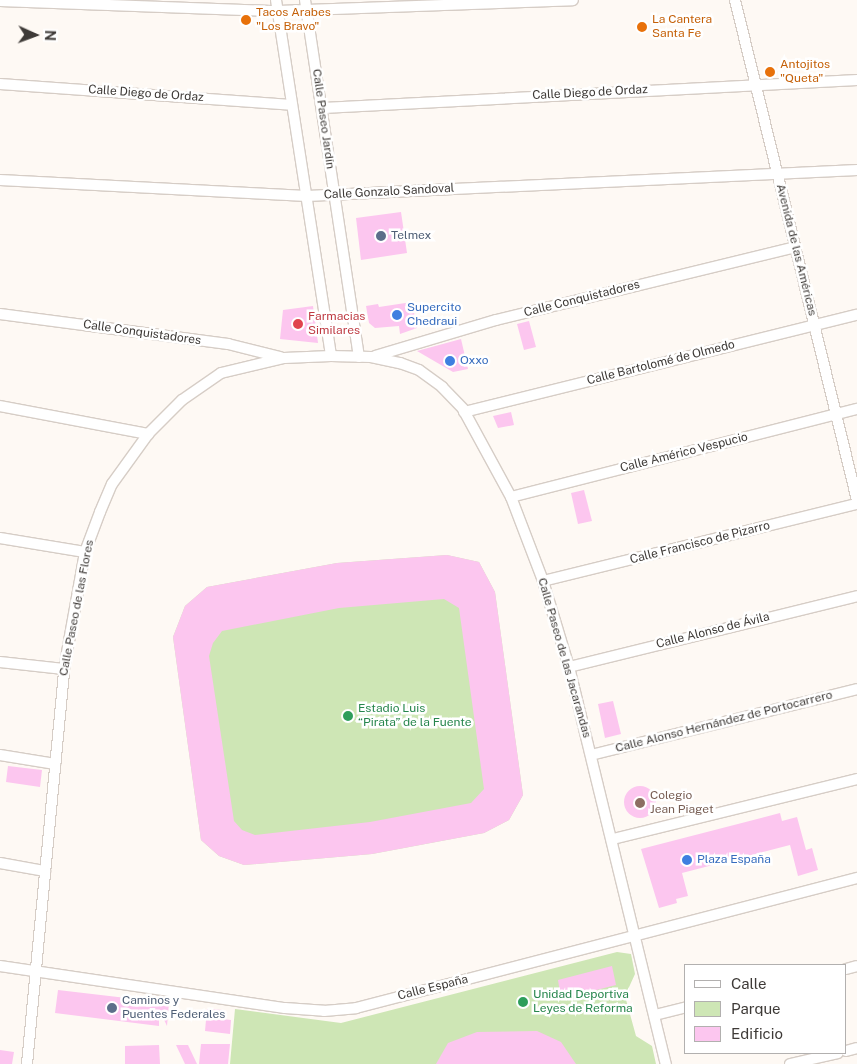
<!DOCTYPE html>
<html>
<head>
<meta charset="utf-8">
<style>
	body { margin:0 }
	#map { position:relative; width:857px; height:1064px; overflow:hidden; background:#fef9f4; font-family:"Public Sans",sans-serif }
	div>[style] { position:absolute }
	.green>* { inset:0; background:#cee6b5 }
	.building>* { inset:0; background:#fcc6ef }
	.round { border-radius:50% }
	.roads { filter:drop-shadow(1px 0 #d6cdc6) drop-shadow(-1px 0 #d6cdc6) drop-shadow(0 1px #d6cdc6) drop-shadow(0 -1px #d6cdc6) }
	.street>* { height:10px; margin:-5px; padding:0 5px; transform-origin:5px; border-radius:5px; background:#fff }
	.dots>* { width:14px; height:14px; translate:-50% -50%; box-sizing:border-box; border:2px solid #fff; border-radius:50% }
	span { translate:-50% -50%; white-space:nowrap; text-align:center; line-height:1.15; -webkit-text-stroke:5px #fff; paint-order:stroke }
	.food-label { font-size:12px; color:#c56008 }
	.left { translate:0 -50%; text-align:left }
	.street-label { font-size:12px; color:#3e3a37 }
	.service-label { font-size:12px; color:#4e5e75 }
	.shop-label { font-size:12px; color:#366cbe }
	.health-label { font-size:12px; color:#be3a42 }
	.leisure-label { font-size:12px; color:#27864d }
	.education-label { font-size:12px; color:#785e54 }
	.legend { position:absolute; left:684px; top:964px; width:162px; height:90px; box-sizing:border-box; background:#fff; border:1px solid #b2b0af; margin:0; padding:6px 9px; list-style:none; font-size:15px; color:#3e3a37 }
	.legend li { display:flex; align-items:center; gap:10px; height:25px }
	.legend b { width:25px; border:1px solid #b2b0af }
	.north { position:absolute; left:10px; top:10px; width:50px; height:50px; -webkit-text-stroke:4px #fff; paint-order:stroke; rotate:92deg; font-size:14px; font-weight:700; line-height:20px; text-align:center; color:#3e3a37 }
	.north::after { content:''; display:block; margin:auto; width:18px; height:22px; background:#3e3a37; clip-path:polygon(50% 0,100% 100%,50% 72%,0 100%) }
</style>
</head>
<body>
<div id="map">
	<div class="green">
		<i style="clip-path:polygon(447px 555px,479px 562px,495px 592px,523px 795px,509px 820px,484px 833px,372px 854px,244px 865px,219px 856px,201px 840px,173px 637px,185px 606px,207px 587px,337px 563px)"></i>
		<i style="clip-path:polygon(617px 952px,631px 954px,635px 974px,625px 996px,636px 1036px,652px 1046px,656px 1064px,230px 1064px,235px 1009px,341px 1023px)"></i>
	</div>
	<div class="building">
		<i style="clip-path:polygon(401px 212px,407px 253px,361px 260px,356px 218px)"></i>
		<i style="clip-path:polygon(412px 302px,417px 328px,400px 334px,399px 326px,375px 328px,369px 323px,366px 306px,378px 304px,379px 307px)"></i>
		<i style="clip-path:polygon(313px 306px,318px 343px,280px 339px,283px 310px)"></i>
		<i style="clip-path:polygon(529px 321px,536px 347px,524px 350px,517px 324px)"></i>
		<i style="clip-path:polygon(461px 339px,468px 369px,453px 372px,417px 351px)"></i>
		<i style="clip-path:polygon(511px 412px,514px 425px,498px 428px,493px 416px)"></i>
		<i style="clip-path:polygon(584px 490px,592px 521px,578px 524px,571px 493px)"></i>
		<i style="clip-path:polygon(evenodd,447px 555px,479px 562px,495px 592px,523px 795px,509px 820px,484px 833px,372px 854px,244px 865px,219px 856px,201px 840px,173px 637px,185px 606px,207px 587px,337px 563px,447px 555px,444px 599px,459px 608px,484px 789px,471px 803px,370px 822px,255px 835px,242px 830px,234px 821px,209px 656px,213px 643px,222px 631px,339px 608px,444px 599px)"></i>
		<i style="clip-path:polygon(613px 701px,621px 734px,605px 738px,598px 704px)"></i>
		<i style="clip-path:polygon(8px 766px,42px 770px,40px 787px,6px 782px)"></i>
		<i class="round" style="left:624px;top:786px;width:32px;height:32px"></i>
		<i style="clip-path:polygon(780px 813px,782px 821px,797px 817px,806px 850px,812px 848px,818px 870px,798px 876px,790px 845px,682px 873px,688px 896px,676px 899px,677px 903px,659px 908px,641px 849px)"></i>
		<i style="clip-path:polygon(612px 966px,616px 985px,561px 999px,558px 980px)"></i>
		<i style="clip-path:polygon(58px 990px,169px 1003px,167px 1026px,159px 1009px,159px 1026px,55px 1013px)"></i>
		<i style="clip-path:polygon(207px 1009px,223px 1010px,222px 1019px,231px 1020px,230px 1034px,205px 1031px)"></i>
		<i style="clip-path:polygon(537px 1031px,561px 1042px,576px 1064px,436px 1064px,448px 1043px,477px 1032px)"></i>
		<i style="clip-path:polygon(201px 1044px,230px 1044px,228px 1064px,199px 1064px)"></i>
		<i style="clip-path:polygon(159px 1045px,160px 1064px,125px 1064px,125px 1046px)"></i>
		<i style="clip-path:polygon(176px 1045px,188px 1045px,197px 1064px,185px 1064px)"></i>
		<i style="clip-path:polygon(0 1050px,14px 1052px,12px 1064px,0 1064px)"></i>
	</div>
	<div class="roads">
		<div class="street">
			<i style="left:276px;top:0;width:360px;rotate:81.2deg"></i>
			<i style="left:305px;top:0;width:361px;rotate:81.4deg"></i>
			<i style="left:735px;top:0;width:515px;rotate:76.29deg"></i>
			<i style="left:0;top:1px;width:278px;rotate:2.1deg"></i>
			<i style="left:278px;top:11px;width:295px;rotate:-2.1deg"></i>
			<i style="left:0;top:84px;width:292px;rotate:4.1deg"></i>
			<i style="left:323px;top:108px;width:535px;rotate:-3deg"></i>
			<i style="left:0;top:180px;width:307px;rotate:3deg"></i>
			<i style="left:307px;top:196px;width:551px;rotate:-2.71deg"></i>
			<i style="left:0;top:314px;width:230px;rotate:7.5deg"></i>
			<i style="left:228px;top:344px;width:54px;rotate:14deg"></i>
			<i style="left:375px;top:356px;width:126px;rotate:-16.6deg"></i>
			<i style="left:496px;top:320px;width:308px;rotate:-13.7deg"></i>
			<i style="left:0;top:406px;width:151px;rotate:10.7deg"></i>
			<i style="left:464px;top:412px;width:405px;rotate:-13.9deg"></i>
			<i style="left:511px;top:497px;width:357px;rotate:-14.3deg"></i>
			<i style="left:0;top:538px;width:86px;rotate:9.4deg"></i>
			<i style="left:543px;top:581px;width:323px;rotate:-13.8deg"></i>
			<i style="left:0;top:662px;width:64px;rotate:6.2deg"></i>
			<i style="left:569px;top:667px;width:297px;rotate:-13.8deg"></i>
			<i style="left:0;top:755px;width:56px;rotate:9.3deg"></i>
			<i style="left:591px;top:755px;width:274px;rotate:-13.9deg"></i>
			<i style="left:613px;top:839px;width:251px;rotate:-13.8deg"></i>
			<i style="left:0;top:863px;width:46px;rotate:10.1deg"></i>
			<i style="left:0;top:966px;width:288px;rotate:8.4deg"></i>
			<i style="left:285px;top:1008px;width:39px;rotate:4deg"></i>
			<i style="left:324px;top:1011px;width:32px;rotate:-5deg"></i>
			<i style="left:356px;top:1008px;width:518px;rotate:-14.55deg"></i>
			<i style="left:846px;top:969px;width:11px;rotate:-15deg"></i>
			<i style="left:655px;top:1015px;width:32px;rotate:-14deg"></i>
			<i style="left:846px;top:1051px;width:11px;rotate:-15deg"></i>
			<i style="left:27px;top:1064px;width:397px;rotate:-84.6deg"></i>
			<i style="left:64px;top:669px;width:119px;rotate:-79.8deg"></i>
			<i style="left:85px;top:552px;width:43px;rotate:-69.4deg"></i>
			<i style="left:100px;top:512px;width:30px;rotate:-67deg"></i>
			<i style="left:112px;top:484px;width:62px;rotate:-54.2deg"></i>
			<i style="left:148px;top:434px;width:48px;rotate:-45deg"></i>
			<i style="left:182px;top:400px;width:47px;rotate:-34.7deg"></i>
			<i style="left:221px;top:373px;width:65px;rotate:-13.4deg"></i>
			<i style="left:284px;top:358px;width:47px;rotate:-2.4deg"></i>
			<i style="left:331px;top:356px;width:40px;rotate:1.4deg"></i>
			<i style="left:371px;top:357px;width:30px;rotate:12deg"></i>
			<i style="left:400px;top:363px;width:20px;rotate:20deg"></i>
			<i style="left:419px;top:370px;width:29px;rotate:36deg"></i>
			<i style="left:442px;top:387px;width:30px;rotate:46deg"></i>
			<i style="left:463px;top:409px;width:100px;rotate:61.4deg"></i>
			<i style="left:511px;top:497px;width:90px;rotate:69.1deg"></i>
			<i style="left:543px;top:581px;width:90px;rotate:73.2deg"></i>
			<i style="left:569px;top:667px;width:409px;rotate:76.3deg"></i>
			<i style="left:790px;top:1064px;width:49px;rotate:-12.9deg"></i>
		</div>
	</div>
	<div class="dots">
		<i style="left:246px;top:20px;background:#e8710a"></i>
		<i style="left:642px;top:27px;background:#e8710a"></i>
		<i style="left:770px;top:72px;background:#e8710a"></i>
		<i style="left:381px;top:236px;background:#5c6f8a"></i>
		<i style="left:397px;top:315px;background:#3f7fe0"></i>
		<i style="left:298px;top:324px;background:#e0444e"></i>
		<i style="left:450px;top:361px;background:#3f7fe0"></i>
		<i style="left:348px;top:716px;background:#2e9e5b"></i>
		<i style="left:640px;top:803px;background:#8d6e63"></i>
		<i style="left:687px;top:860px;background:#3f7fe0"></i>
		<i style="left:523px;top:1002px;background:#2e9e5b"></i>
		<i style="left:112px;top:1008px;background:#5c6f8a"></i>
	</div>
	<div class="food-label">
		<span class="left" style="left:256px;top:20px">Tacos Arabes<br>"Los Bravo"</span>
		<span class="left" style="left:652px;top:27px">La Cantera<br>Santa Fe</span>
		<span class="left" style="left:780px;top:72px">Antojitos<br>"Queta"</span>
	</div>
	<div class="street-label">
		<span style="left:590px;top:93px;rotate:-3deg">Calle Diego de Ordaz</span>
		<span style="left:146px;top:94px;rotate:4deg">Calle Diego de Ordaz</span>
		<span style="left:323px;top:119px;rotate:82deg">Calle Paseo Jardín</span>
		<span style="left:389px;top:192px;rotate:-3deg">Calle Gonzalo Sandoval</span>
		<span style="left:796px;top:250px;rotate:76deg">Avenida de las Américas</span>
		<span style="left:582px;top:299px;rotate:-14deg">Calle Conquistadores</span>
		<span style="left:142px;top:333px;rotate:8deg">Calle Conquistadores</span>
		<span style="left:661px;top:363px;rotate:-14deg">Calle Bartolomé de Olmedo</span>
		<span style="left:684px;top:453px;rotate:-14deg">Calle Américo Vespucio</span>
		<span style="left:700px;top:543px;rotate:-14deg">Calle Francisco de Pizarro</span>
		<span style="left:77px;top:608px;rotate:-79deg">Calle Paseo de las Flores</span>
		<span style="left:713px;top:631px;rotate:-14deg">Calle Alonso de Ávila</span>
		<span style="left:564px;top:658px;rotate:74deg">Calle Paseo de las Jacarandas</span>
		<span style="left:724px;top:722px;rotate:-14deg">Calle Alonso Hernández de Portocarrero</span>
		<span style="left:433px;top:988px;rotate:-14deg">Calle España</span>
	</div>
	<div class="service-label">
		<span class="left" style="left:391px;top:236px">Telmex</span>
		<span class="left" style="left:122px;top:1008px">Caminos y<br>Puentes Federales</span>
	</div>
	<div class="shop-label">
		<span class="left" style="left:407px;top:315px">Supercito<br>Chedraui</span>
		<span class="left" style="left:460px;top:361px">Oxxo</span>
		<span class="left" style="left:697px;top:860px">Plaza España</span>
	</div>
	<div class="health-label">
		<span class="left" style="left:308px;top:324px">Farmacias<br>Similares</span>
	</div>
	<div class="leisure-label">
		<span class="left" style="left:358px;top:716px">Estadio Luis<br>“Pirata” de la Fuente</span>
		<span class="left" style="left:533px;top:1002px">Unidad Deportiva<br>Leyes de Reforma</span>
	</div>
	<div class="education-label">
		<span class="left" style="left:650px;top:803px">Colegio<br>Jean Piaget</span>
	</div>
	<ul class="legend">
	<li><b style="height:6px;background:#fff"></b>Calle</li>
	<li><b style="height:14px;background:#cee6b5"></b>Parque</li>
	<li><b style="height:14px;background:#fcc6ef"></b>Edificio</li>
	</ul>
	<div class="north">N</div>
</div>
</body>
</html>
